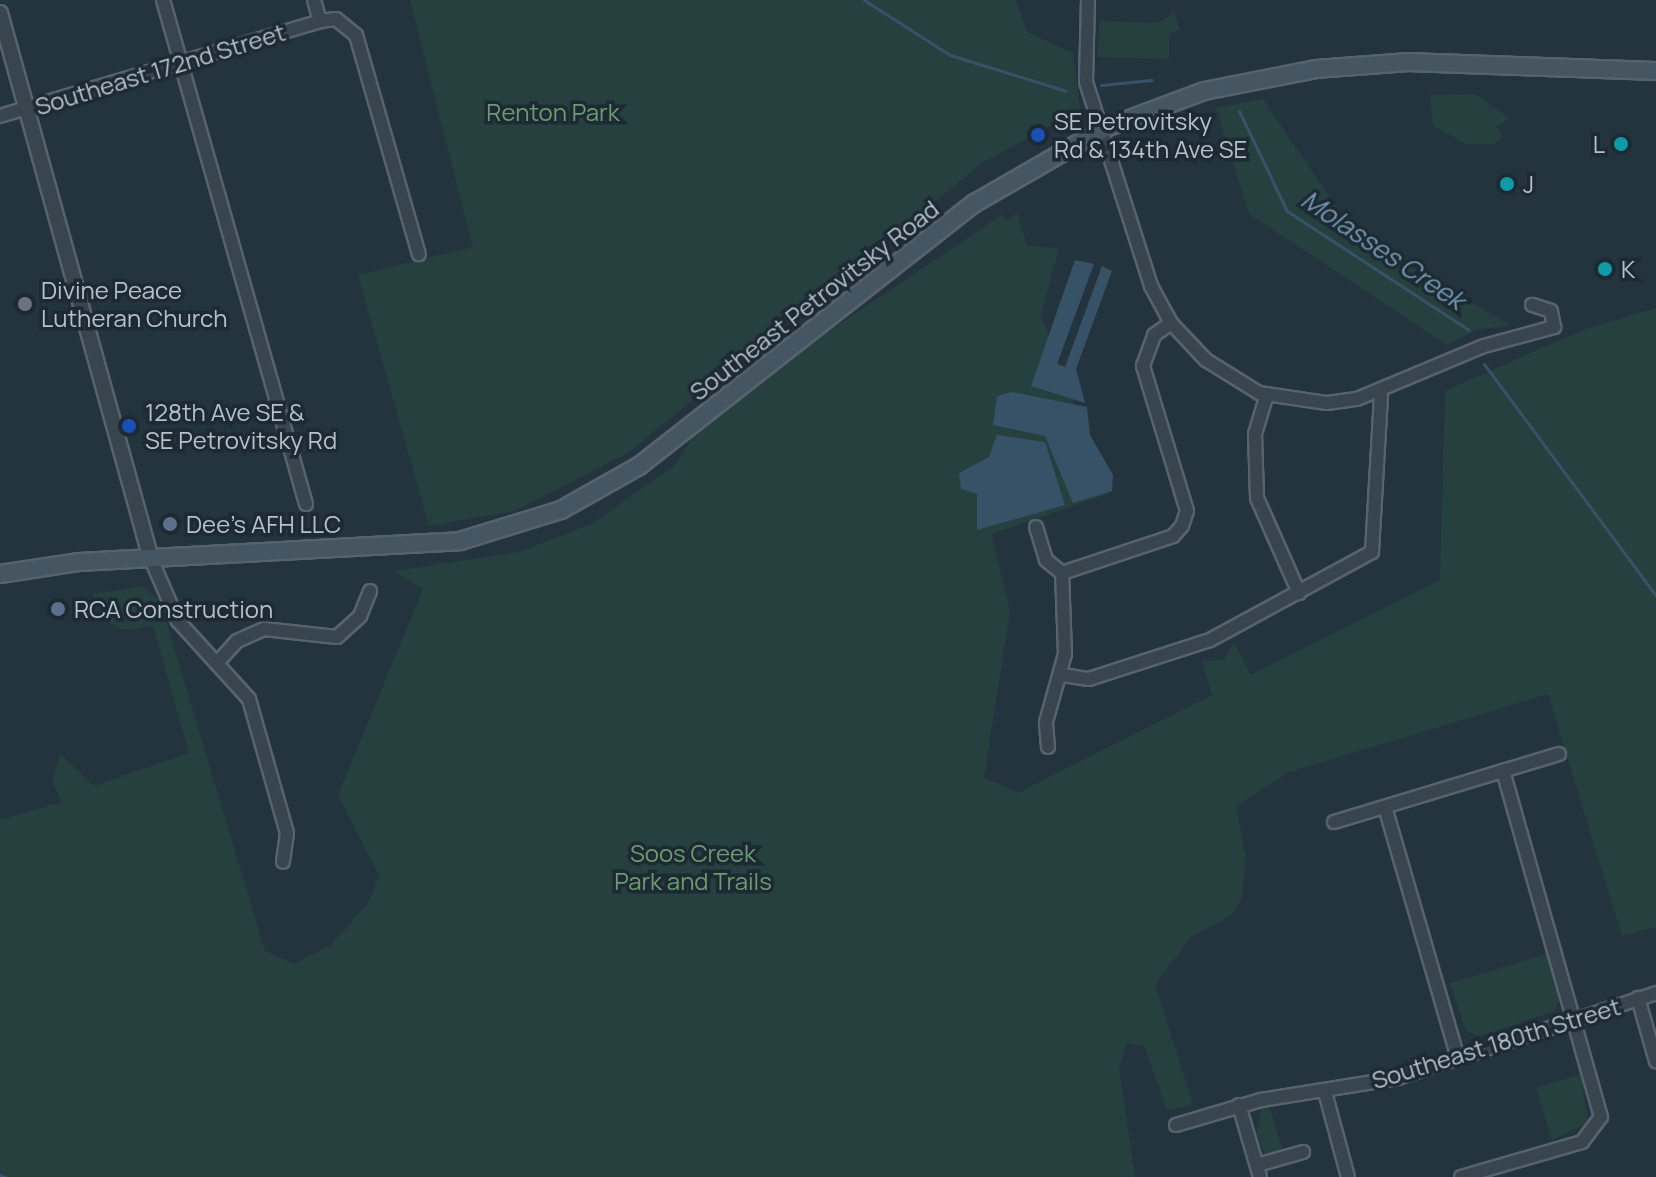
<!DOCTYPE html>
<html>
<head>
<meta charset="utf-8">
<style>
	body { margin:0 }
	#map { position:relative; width:1656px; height:1177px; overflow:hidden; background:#24343f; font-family:Manrope,sans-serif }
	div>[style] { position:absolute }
	.green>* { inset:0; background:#26403f }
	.water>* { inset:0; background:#375266 }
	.stream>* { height:3px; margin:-1.5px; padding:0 1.5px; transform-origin:1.5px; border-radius:1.5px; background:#375266 }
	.roads { filter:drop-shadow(2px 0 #56636d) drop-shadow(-2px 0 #56636d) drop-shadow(0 2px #56636d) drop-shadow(0 -2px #56636d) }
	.minor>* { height:12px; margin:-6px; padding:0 6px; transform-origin:6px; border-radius:6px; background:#38454f }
	.tertiary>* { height:14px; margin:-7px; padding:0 7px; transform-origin:7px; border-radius:7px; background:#38454f }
	.secondary>* { height:16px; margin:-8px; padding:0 8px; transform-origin:8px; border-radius:8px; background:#465562 }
	.dots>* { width:22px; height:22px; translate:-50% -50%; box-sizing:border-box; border:4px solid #1d2a34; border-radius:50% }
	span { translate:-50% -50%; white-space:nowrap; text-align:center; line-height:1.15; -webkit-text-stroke:7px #1d2a34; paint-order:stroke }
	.street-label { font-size:24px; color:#b4c0ca }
	.park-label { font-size:24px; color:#6b9b6e }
	.poi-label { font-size:24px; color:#b4c0ca }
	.left { translate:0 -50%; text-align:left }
	.right { translate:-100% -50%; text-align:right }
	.water-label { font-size:26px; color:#7396ad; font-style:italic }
</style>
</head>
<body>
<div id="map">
	<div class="green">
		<i style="clip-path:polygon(410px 0,1016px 0,1027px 32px,1073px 53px,1080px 110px,982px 163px,628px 453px,514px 511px,429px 526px,358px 275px,473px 247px)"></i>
		<i style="clip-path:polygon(1174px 13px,1180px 29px,1169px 34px,1169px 59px,1097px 57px,1100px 21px,1157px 23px)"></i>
		<i style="clip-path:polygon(1474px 94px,1509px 118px,1496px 127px,1503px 138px,1493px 144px,1466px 144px,1433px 125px,1430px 95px)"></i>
		<i style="clip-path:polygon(1263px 99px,1355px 235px,1510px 325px,1476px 330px,1447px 345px,1249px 214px,1216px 108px)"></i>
		<i style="clip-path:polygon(1017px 213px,1027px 246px,1059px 248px,1041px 315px,1108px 494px,991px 534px,1010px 611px,984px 777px,1018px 793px,1212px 695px,1202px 661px,1224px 660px,1234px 643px,1251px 675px,1440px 580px,1445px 391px,1585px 329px,1656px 308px,1656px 927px,1622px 936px,1548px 694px,1289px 772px,1236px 806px,1246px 857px,1242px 897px,1232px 915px,1191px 937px,1155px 985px,1193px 1104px,1167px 1110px,1144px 1046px,1126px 1043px,1119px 1069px,1135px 1177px,0 1177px,0 820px,62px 802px,52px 781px,60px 754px,94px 786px,189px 753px,153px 626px,122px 630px,105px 620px,93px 594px,141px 587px,159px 598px,265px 951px,294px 964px,330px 946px,369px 902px,379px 875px,338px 795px,423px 589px,394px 571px,520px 552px,591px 524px,673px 467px,710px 411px,1003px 214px,1005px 221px)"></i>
		<i style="clip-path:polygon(1547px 954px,1560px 996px,1555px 1011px,1480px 1036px,1466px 1031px,1450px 983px)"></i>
		<i style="clip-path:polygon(1581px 1074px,1588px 1123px,1552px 1140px,1536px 1088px)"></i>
		<i style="clip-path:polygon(1269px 1107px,1283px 1151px,1265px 1157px,1257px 1134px,1261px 1109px)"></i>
	</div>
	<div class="water">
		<i style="clip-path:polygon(1075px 260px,1094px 264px,1057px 364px,1065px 367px,1102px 266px,1112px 271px,1076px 369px,1085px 403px,1031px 386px)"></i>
		<i style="clip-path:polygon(1012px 392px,1087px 407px,1090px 435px,1113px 475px,1112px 491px,1073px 503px,1045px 436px,993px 425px,997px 396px)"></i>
		<i style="clip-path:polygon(997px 435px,1045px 442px,1065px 505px,977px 530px,977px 494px,961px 489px,959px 473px,989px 457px)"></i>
	</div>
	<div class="stream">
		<i style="left:864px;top:0;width:102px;rotate:32.6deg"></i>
		<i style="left:950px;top:55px;width:121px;rotate:17.2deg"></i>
		<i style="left:1101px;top:85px;width:51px;rotate:-5.6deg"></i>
		<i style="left:1239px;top:111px;width:111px;rotate:64.4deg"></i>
		<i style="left:1287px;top:211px;width:217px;rotate:33.2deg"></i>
		<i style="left:1484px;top:364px;width:289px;rotate:53.4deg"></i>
		<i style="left:0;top:1175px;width:5px;rotate:22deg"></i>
	</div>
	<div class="roads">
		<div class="minor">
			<i style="left:163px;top:0;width:524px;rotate:74.16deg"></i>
			<i style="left:314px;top:0;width:22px;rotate:74deg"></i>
			<i style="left:320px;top:21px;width:16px;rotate:-7deg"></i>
			<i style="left:336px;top:19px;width:26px;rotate:39deg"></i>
			<i style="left:356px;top:35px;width:228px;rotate:74deg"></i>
			<i style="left:1088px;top:0;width:82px;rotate:91.4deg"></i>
			<i style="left:1086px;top:82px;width:214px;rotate:72.3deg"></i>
			<i style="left:1151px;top:286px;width:42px;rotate:61.6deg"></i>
			<i style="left:1171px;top:323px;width:51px;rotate:46.6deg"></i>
			<i style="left:1206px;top:360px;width:62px;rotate:31.9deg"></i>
			<i style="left:1259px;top:393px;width:69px;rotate:8.4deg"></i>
			<i style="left:1327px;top:403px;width:30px;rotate:-8deg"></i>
			<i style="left:1357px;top:399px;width:138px;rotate:-22.7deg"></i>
			<i style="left:1484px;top:346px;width:73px;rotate:-15.2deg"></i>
			<i style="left:1554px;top:327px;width:16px;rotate:-101deg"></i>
			<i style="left:1551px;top:311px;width:20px;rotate:-162deg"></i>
			<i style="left:0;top:116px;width:334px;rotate:-16.5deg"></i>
			<i style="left:1267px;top:394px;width:42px;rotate:106.7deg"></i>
			<i style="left:1255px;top:434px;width:64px;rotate:88.2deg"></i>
			<i style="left:1257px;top:498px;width:104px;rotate:66.1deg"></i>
			<i style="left:1036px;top:527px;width:34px;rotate:73deg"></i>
			<i style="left:1046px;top:560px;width:21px;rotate:39deg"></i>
			<i style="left:151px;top:559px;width:68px;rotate:66.5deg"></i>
			<i style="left:178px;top:621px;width:105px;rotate:47.7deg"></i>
			<i style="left:249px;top:699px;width:139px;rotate:74.2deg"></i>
			<i style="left:287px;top:833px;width:29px;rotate:98deg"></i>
			<i style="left:1062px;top:573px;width:117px;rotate:-18.4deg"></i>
			<i style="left:1173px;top:536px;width:13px;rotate:-48deg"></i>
			<i style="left:1182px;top:526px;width:16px;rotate:-72deg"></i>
			<i style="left:1187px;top:511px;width:152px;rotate:-106.9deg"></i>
			<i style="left:1143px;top:366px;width:33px;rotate:-70deg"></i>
			<i style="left:1154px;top:335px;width:21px;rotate:-35deg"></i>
			<i style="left:218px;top:662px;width:28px;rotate:-48deg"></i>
			<i style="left:237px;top:641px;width:30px;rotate:-24deg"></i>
			<i style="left:264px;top:629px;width:73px;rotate:6.3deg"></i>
			<i style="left:337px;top:637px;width:31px;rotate:-42deg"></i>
			<i style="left:360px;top:616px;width:27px;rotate:-68deg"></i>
			<i style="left:1063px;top:675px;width:26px;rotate:9deg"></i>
			<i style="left:1089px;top:679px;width:127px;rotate:-17.9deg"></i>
			<i style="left:1210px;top:640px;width:184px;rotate:-28.5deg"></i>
			<i style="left:1372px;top:552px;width:158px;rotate:-86.7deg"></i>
			<i style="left:1048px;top:747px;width:25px;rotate:-95deg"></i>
			<i style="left:1046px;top:722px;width:71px;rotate:-74.4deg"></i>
			<i style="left:1065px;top:654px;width:81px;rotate:-92.1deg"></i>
			<i style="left:1385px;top:807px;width:262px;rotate:73.8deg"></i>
			<i style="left:1334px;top:822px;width:235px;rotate:-16.8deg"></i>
			<i style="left:1638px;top:998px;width:66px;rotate:74.1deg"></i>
			<i style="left:1325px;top:1092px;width:88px;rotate:74.9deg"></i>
			<i style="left:1239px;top:1105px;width:75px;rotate:73.7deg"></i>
			<i style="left:1176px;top:1125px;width:89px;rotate:-16.4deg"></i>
			<i style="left:1261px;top:1100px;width:139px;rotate:-9.1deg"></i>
			<i style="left:1398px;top:1078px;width:272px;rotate:-18.2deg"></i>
			<i style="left:1257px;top:1165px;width:48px;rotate:-15.8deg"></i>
			<i style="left:1461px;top:1177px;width:126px;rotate:-16.1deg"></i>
			<i style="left:1582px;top:1142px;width:31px;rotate:-53deg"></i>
			<i style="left:1601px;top:1117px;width:360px;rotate:-105.8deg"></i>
		</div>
		<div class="tertiary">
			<i style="left:0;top:13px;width:566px;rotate:74.54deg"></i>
		</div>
		<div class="secondary">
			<i style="left:0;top:574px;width:79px;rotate:-8.7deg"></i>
			<i style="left:78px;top:562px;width:383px;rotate:-3.1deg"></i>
			<i style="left:460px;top:541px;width:106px;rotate:-17.1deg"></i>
			<i style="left:561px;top:510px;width:90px;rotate:-29.4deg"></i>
			<i style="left:639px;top:466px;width:427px;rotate:-38.1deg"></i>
			<i style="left:975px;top:203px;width:148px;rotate:-30deg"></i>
			<i style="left:1103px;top:129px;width:108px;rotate:-20.6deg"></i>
			<i style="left:1204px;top:91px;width:114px;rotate:-11.1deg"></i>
			<i style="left:1316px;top:69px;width:93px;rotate:-4.3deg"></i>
			<i style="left:1409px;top:62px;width:247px;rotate:2.1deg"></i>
		</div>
	</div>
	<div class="dots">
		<i style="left:1038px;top:135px;background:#1a4fb4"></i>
		<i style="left:1621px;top:144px;background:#0f9aa8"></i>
		<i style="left:1507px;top:184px;background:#0f9aa8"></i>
		<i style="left:1605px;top:269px;background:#0f9aa8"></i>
		<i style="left:25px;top:304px;background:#6b7280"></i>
		<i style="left:129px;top:426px;background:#1a4fb4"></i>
		<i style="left:170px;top:524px;background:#5c6f8a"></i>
		<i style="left:58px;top:609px;background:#5c6f8a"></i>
	</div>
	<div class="street-label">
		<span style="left:160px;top:69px;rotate:-17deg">Southeast 172nd Street</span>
		<span style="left:814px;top:300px;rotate:-38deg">Southeast Petrovitsky Road</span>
		<span style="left:1496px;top:1043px;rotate:-17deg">Southeast 180th Street</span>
	</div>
	<div class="park-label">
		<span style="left:553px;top:112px">Renton Park</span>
		<span style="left:693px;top:867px">Soos Creek<br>Park and Trails</span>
	</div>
	<div class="poi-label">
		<span class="left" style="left:1054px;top:135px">SE Petrovitsky<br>Rd &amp; 134th Ave SE</span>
		<span class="right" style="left:1605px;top:144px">L</span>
		<span class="left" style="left:1523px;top:184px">J</span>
		<span class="left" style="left:1621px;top:269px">K</span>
		<span class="left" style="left:41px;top:304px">Divine Peace<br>Lutheran Church</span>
		<span class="left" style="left:145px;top:426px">128th Ave SE &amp;<br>SE Petrovitsky Rd</span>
		<span class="left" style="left:186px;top:524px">Dee's AFH LLC</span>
		<span class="left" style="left:74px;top:609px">RCA Construction</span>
	</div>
	<div class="water-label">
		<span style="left:1383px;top:250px;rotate:34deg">Molasses Creek</span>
	</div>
</div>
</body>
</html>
